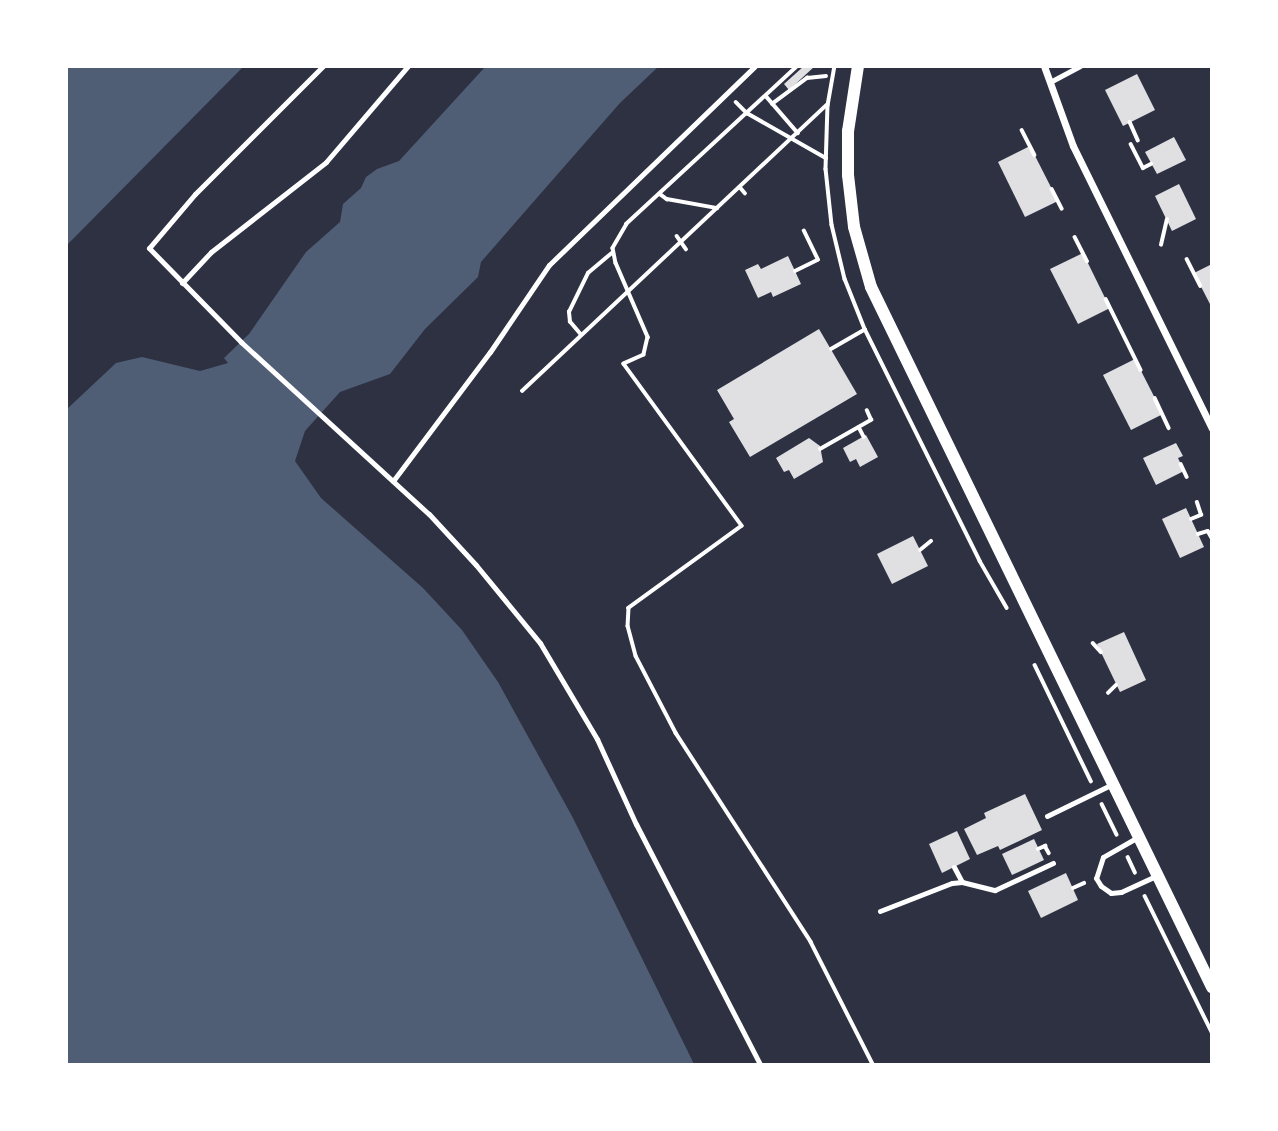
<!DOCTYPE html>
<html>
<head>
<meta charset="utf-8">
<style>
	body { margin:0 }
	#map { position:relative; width:1278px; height:1131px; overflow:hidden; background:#2d3142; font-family:Georgia,serif }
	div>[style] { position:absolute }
	.water>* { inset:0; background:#4f5d75 }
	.building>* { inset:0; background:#e0e0e3 }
	.path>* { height:3.5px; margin:-1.75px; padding:0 1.75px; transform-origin:1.75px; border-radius:1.75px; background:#fff }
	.service>* { height:5px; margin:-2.5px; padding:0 2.5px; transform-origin:2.5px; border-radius:2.5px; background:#fff }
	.minor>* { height:7px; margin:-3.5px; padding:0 3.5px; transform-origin:3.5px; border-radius:3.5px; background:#fff }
	.tertiary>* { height:12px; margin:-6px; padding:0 6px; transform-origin:6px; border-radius:6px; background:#fff }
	span { translate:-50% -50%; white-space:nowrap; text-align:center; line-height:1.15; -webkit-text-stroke:7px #fff; paint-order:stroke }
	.frame { position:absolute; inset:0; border:68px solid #fff; pointer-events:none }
</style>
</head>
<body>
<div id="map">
	<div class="water">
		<i style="clip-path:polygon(67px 66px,243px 67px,67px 245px,66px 67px)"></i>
		<i style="clip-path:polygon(485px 67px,658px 67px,620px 103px,549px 184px,481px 262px,478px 277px,425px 329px,390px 374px,340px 392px,305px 431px,295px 461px,321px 498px,423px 588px,462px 630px,498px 682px,573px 818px,694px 1064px,67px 1064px,67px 409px,116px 363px,142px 357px,200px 371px,228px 363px,224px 358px,249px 334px,306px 252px,340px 222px,343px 204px,361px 188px,366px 177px,377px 169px,399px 161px)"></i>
	</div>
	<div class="building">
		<i style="clip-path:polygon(804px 66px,815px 66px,789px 90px,784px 84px)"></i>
		<i style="clip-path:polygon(1137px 74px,1155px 110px,1123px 126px,1105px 90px)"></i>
		<i style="clip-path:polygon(1174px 137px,1186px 160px,1157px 174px,1145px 152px)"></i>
		<i style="clip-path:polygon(1030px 146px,1058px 201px,1025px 217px,998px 162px)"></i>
		<i style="clip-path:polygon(1179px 184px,1196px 219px,1172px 231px,1155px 196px)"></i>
		<i style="clip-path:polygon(1083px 253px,1110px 308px,1078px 324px,1050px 269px)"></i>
		<i style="clip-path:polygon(788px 256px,801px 284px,773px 297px,771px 292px,758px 298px,745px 270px,758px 264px,761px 269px)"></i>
		<i style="clip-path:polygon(1212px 264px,1212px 308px,1194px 273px)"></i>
		<i style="clip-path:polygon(819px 329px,857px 394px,750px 457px,729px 422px,734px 419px,717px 390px)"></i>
		<i style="clip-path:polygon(1135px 359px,1163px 414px,1131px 430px,1103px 375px)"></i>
		<i style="clip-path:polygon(866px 435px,878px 457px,860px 467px,856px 459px,850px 462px,843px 448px)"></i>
		<i style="clip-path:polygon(809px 438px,820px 446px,823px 462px,794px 479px,789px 470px,784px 472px,776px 458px)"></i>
		<i style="clip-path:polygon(1176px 443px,1183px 456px,1178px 458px,1184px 471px,1156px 485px,1143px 458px)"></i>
		<i style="clip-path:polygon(1186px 508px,1204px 547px,1180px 558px,1162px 519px)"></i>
		<i style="clip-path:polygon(913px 536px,928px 566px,892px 584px,877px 554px)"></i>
		<i style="clip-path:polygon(1124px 632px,1146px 680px,1120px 692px,1097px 644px)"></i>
		<i style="clip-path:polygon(1025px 794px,1042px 830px,1000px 850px,998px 846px,977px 855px,964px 829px,986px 818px,984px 813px)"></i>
		<i style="clip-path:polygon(957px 831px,970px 859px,942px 873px,929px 844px)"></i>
		<i style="clip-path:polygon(1034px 839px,1044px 860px,1012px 875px,1002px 854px)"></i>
		<i style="clip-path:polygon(1066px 873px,1078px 900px,1041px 918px,1028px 891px)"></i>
	</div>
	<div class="path">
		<i style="left:798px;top:66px;width:233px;rotate:137.3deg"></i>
		<i style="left:627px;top:224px;width:28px;rotate:120deg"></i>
		<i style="left:613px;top:248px;width:15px;rotate:79deg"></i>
		<i style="left:616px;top:263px;width:81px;rotate:66.6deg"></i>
		<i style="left:648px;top:337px;width:18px;rotate:103deg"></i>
		<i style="left:644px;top:355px;width:22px;rotate:156deg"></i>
		<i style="left:624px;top:364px;width:200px;rotate:53.9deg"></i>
		<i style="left:742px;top:526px;width:140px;rotate:144deg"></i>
		<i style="left:629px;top:608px;width:18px;rotate:93deg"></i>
		<i style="left:628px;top:626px;width:31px;rotate:75deg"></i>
		<i style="left:636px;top:656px;width:87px;rotate:62.5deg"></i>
		<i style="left:676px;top:733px;width:249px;rotate:57.1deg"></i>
		<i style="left:811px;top:942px;width:137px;rotate:63.1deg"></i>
		<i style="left:835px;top:66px;width:40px;rotate:100deg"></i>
		<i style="left:828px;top:105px;width:64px;rotate:91.8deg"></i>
		<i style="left:826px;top:169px;width:56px;rotate:83.9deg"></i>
		<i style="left:832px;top:225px;width:56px;rotate:76.5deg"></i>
		<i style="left:845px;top:279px;width:54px;rotate:68.2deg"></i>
		<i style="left:865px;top:329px;width:259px;rotate:63.6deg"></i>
		<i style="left:980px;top:561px;width:54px;rotate:60.1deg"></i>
		<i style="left:766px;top:96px;width:49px;rotate:49.1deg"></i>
		<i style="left:736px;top:102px;width:16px;rotate:45deg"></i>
		<i style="left:747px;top:113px;width:91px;rotate:29.7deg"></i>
		<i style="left:772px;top:104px;width:44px;rotate:-36.6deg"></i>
		<i style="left:807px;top:78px;width:19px;rotate:-6deg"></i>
		<i style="left:1130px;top:122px;width:20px;rotate:66deg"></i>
		<i style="left:1022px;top:130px;width:28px;rotate:63deg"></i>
		<i style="left:1131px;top:144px;width:27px;rotate:63deg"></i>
		<i style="left:1143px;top:168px;width:9px;rotate:-27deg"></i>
		<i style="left:740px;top:187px;width:8px;rotate:50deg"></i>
		<i style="left:1052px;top:189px;width:22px;rotate:63deg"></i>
		<i style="left:660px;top:194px;width:9px;rotate:36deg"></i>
		<i style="left:667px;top:199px;width:51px;rotate:10.2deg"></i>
		<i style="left:677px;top:236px;width:16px;rotate:55deg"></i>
		<i style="left:1075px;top:237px;width:27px;rotate:63deg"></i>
		<i style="left:1161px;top:245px;width:26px;rotate:-77deg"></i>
		<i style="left:1187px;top:259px;width:30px;rotate:63deg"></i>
		<i style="left:795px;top:271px;width:25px;rotate:-26deg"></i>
		<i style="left:818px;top:260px;width:32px;rotate:-116deg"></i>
		<i style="left:1106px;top:299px;width:79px;rotate:63.8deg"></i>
		<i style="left:581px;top:335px;width:17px;rotate:-130deg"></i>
		<i style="left:570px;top:322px;width:10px;rotate:-96deg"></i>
		<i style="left:569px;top:312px;width:43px;rotate:-64deg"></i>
		<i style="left:588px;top:273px;width:31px;rotate:-40deg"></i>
		<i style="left:831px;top:349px;width:39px;rotate:-30deg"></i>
		<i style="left:522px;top:391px;width:417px;rotate:-43.2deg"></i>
		<i style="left:1155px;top:398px;width:33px;rotate:65deg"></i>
		<i style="left:859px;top:427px;width:11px;rotate:63deg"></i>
		<i style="left:820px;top:449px;width:59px;rotate:-29.6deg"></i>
		<i style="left:871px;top:420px;width:10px;rotate:-114deg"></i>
		<i style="left:1181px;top:464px;width:14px;rotate:65deg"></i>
		<i style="left:1191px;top:519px;width:11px;rotate:-22deg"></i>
		<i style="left:1201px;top:515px;width:13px;rotate:-108deg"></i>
		<i style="left:1198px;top:534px;width:10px;rotate:-17deg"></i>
		<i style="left:1208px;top:531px;width:8px;rotate:60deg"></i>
		<i style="left:920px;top:550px;width:14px;rotate:-39deg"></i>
		<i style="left:1093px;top:643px;width:12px;rotate:48deg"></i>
		<i style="left:1035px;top:665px;width:129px;rotate:64.2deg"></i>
		<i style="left:1108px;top:693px;width:11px;rotate:-45deg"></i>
		<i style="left:1102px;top:804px;width:34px;rotate:64deg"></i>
		<i style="left:1038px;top:849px;width:8px;rotate:-23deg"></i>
		<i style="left:1045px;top:846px;width:8px;rotate:60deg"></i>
		<i style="left:1128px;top:857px;width:17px;rotate:65deg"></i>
		<i style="left:1073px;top:888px;width:12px;rotate:-24deg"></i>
		<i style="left:1145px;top:896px;width:152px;rotate:63.8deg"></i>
	</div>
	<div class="service">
		<i style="left:323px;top:66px;width:181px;rotate:135deg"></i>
		<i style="left:195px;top:194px;width:71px;rotate:130.4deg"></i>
		<i style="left:149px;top:248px;width:132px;rotate:45.6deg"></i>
		<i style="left:241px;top:342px;width:255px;rotate:42.5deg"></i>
		<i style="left:429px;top:514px;width:69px;rotate:47.3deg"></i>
		<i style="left:476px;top:565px;width:101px;rotate:50.6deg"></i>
		<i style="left:540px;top:643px;width:112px;rotate:59.3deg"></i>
		<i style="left:597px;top:739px;width:94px;rotate:65.4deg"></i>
		<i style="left:636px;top:824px;width:270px;rotate:62.7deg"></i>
		<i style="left:1050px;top:82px;width:34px;rotate:-28deg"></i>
		<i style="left:182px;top:283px;width:42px;rotate:-46.9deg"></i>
		<i style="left:211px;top:252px;width:146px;rotate:-38deg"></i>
		<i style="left:326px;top:162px;width:126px;rotate:-49.5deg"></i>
		<i style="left:393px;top:481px;width:161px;rotate:-53.1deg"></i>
		<i style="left:490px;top:352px;width:105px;rotate:-55.9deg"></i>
		<i style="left:549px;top:265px;width:286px;rotate:-44deg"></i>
		<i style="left:1047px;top:816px;width:73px;rotate:-25.9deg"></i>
		<i style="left:1138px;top:837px;width:40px;rotate:150.3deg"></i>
		<i style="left:1103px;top:857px;width:22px;rotate:108deg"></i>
		<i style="left:1096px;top:878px;width:9px;rotate:58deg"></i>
		<i style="left:1101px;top:886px;width:12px;rotate:35deg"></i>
		<i style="left:1111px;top:893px;width:10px;rotate:-6deg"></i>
		<i style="left:1121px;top:892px;width:41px;rotate:-24.7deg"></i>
		<i style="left:954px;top:867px;width:17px;rotate:62deg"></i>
		<i style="left:880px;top:911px;width:77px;rotate:-21.3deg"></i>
		<i style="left:952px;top:883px;width:10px;rotate:-6deg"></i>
		<i style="left:962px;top:882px;width:34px;rotate:14deg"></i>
		<i style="left:995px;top:890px;width:64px;rotate:-25deg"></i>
	</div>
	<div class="minor">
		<i style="left:1044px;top:66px;width:85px;rotate:70.1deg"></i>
		<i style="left:1073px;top:146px;width:315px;rotate:63.8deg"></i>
	</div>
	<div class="tertiary">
		<i style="left:858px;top:66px;width:66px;rotate:98.7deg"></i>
		<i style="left:848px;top:131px;width:44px;rotate:90deg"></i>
		<i style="left:848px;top:175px;width:52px;rotate:83.4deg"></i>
		<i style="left:854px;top:227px;width:62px;rotate:74.2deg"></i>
		<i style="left:871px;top:287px;width:779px;rotate:64.03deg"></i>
	</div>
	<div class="frame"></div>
</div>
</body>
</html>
